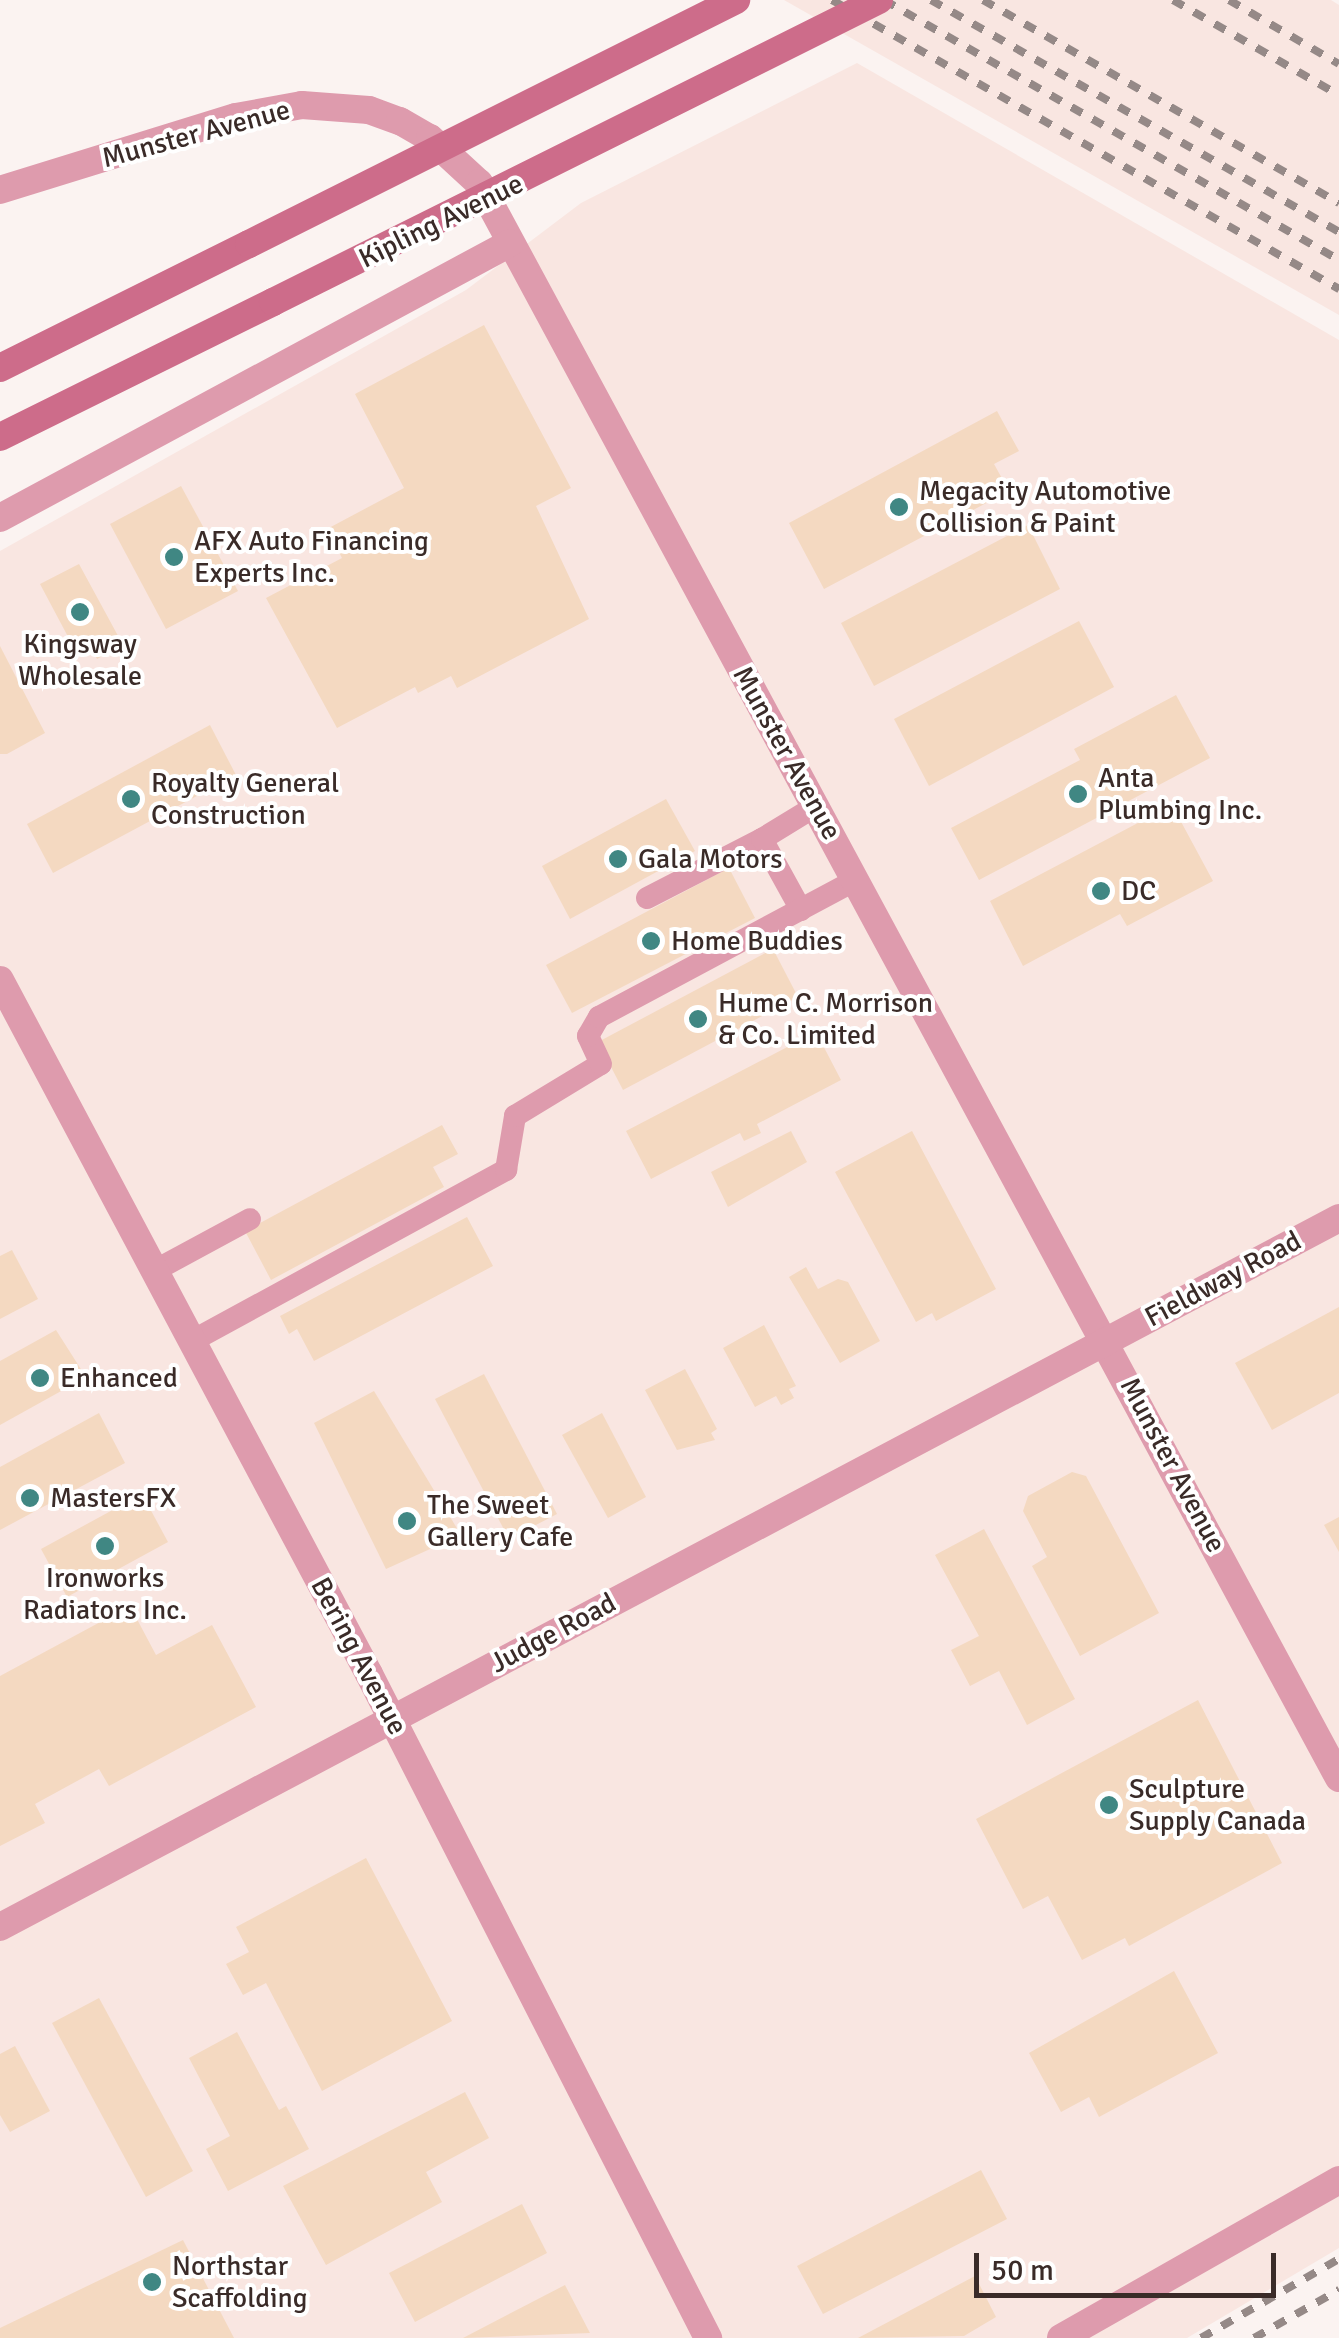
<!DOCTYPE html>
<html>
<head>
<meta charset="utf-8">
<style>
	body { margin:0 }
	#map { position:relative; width:1339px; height:2338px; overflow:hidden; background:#fbf3f1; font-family:Signika,sans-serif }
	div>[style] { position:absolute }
	.built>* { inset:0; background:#f9e6e1 }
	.building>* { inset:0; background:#f4d9c1 }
	.service>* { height:22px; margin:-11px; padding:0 11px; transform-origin:11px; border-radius:11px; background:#de9bad }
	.minor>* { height:28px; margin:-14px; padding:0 14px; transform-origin:14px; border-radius:14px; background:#de9bad }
	.secondary>* { height:28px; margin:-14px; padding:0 14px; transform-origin:14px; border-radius:14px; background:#cd6c8a }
	.rail>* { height:8px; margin-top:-4px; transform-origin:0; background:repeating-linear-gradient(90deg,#958987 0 12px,transparent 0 24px) }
	.secondary-bridge>* { height:28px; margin:-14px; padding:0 14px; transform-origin:14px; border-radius:14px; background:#cd6c8a }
	.dots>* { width:28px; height:28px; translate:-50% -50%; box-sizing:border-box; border:5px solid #fff; border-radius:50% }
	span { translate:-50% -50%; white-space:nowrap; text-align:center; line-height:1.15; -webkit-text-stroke:8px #fff; paint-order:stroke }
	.street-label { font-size:28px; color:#3a2b28 }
	.poi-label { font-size:28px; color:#3a2b28 }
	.left { translate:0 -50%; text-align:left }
	.scale { position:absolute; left:974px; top:2253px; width:302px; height:45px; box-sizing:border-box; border:5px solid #3a2b28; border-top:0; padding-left:12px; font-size:30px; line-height:35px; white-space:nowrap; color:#3a2b28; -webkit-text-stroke:8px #fff; paint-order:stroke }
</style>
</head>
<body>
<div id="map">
	<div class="built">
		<i style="clip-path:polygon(784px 0,1331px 0,1339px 5px,1339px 315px)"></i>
		<i style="clip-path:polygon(857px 63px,1339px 340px,1339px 2248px,1187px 2338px,0 2338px,0 551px,466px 290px,581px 203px)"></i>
	</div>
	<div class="building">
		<i style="clip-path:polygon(484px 325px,571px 488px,536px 506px,589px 619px,457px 688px,451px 676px,418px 693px,415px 687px,337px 728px,266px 598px,342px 558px,327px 529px,404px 488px,355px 394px)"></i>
		<i style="clip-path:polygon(997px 411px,1019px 451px,994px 464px,1009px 491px,824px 589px,789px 523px)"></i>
		<i style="clip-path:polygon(181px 486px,238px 591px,166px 629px,110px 524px)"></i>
		<i style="clip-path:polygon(1028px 525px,1060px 589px,874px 686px,841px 623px)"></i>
		<i style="clip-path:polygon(79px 564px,123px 645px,97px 659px,88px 641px,74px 648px,40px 584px)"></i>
		<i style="clip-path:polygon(1079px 621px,1114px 687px,929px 786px,894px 719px)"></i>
		<i style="clip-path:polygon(0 646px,45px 733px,7px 754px,0 754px)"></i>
		<i style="clip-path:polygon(1176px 695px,1210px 758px,979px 880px,951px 828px,1080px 760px,1074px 749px)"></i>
		<i style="clip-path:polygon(210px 725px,236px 775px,53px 873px,27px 824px)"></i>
		<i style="clip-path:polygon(666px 799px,695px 851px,570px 919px,542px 866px)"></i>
		<i style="clip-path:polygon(1172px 805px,1213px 881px,1127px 926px,1120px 914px,1023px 966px,990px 901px)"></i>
		<i style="clip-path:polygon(729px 868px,755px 918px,572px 1013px,546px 965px)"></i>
		<i style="clip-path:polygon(773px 949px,798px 997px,623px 1090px,598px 1042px)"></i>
		<i style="clip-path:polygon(816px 1032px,841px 1080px,757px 1124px,761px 1133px,744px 1141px,740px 1133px,651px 1179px,626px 1131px)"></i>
		<i style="clip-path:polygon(442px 1125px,458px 1154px,433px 1167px,444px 1187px,271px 1280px,245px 1231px)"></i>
		<i style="clip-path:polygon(791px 1131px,807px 1162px,728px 1207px,711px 1172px)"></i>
		<i style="clip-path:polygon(912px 1131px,996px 1289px,936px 1321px,932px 1313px,916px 1322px,835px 1172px)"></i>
		<i style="clip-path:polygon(467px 1217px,493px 1266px,314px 1361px,297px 1329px,289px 1334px,280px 1316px)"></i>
		<i style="clip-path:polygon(12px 1250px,38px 1299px,0 1319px,0 1256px)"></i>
		<i style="clip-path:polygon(806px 1267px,818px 1289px,838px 1279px,848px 1282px,880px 1341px,840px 1363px,789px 1277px)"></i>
		<i style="clip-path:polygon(1339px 1307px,1339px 1393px,1272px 1430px,1235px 1363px)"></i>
		<i style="clip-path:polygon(764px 1325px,796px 1386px,789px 1389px,794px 1398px,781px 1405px,776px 1396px,755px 1407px,723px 1348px)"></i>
		<i style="clip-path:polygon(56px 1330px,84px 1374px,81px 1380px,0 1425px,0 1361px)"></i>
		<i style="clip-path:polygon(685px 1369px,717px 1429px,711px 1433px,715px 1440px,677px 1450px,645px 1390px)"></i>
		<i style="clip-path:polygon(484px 1374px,557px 1514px,509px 1539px,435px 1399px)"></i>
		<i style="clip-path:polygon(374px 1391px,461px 1535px,386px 1569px,314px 1423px)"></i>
		<i style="clip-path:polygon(99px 1413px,125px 1463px,0 1530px,0 1467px)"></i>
		<i style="clip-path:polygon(602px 1413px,646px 1497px,608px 1518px,562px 1435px)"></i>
		<i style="clip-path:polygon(1072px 1472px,1086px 1476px,1159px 1613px,1080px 1656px,1032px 1566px,1047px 1557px,1023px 1511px,1028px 1496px)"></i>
		<i style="clip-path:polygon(142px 1494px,168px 1542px,67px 1597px,41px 1549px)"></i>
		<i style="clip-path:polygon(1339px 1517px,1339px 1552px,1324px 1525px)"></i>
		<i style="clip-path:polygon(984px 1529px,1075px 1699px,1027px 1725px,999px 1671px,970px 1686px,951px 1650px,979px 1636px,935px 1555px)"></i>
		<i style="clip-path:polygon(130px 1606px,156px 1655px,212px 1625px,256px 1707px,109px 1786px,99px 1769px,35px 1804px,45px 1823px,0 1846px,0 1676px)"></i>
		<i style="clip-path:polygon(1198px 1700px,1282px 1863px,1129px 1946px,1125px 1938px,1082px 1960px,1048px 1896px,1023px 1909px,976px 1819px)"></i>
		<i style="clip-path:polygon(366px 1858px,452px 2021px,322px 2091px,266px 1983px,243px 1995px,226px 1964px,249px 1952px,236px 1927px)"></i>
		<i style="clip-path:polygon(1174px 1971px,1218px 2053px,1099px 2117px,1089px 2097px,1061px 2112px,1029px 2053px)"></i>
		<i style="clip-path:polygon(99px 1998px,193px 2171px,146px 2197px,52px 2023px)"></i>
		<i style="clip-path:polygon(237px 2032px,279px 2110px,286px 2106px,309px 2149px,228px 2191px,206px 2149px,230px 2136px,189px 2058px)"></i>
		<i style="clip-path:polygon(15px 2046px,50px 2111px,10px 2132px,0 2115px,0 2054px)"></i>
		<i style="clip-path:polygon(465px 2092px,489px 2138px,426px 2172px,442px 2202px,326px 2265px,283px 2186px)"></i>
		<i style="clip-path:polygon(981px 2170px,1007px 2219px,823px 2314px,797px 2266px)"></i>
		<i style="clip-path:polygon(522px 2204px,547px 2253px,415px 2322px,389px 2273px)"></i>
		<i style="clip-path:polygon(183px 2240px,234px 2338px,0 2338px,0 2328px)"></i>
		<i style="clip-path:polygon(975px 2276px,996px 2317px,964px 2336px,858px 2338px)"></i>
		<i style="clip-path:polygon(565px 2285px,590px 2333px,463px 2338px)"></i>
	</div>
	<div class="service">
		<i style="left:647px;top:898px;width:129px;rotate:-27.2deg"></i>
		<i style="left:801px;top:910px;width:81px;rotate:-118.8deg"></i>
		<i style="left:762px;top:839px;width:63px;rotate:-31.4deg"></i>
		<i style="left:154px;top:1271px;width:109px;rotate:-28.4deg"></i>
		<i style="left:192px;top:1341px;width:358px;rotate:-28.6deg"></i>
		<i style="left:506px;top:1170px;width:55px;rotate:-80.5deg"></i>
		<i style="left:515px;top:1116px;width:100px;rotate:-31.2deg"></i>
		<i style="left:601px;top:1064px;width:31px;rotate:-115deg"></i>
		<i style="left:588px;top:1036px;width:22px;rotate:-60deg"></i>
		<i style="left:599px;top:1017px;width:291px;rotate:-28.1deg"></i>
	</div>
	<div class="minor">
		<i style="left:0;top:190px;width:247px;rotate:-17.2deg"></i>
		<i style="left:236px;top:117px;width:67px;rotate:-10.3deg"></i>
		<i style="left:302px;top:105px;width:67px;rotate:4.3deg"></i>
		<i style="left:369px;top:110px;width:33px;rotate:20deg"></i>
		<i style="left:400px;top:121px;width:34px;rotate:30deg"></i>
		<i style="left:430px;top:138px;width:67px;rotate:42.6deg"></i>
		<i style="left:479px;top:183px;width:1812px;rotate:61.67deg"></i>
		<i style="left:0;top:518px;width:579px;rotate:-28.33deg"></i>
		<i style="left:0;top:980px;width:786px;rotate:62deg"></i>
		<i style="left:369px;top:1674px;width:746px;rotate:62.95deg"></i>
		<i style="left:0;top:1927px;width:1515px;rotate:-27.9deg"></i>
		<i style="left:1061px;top:2338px;width:320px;rotate:-29.6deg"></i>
	</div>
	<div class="secondary">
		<i style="left:0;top:368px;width:278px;rotate:-26.5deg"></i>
		<i style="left:0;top:437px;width:305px;rotate:-26.3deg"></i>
	</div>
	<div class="rail">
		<i style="left:832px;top:0;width:584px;rotate:29.68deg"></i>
		<i style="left:884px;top:0;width:524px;rotate:29.74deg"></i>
		<i style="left:931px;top:0;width:469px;rotate:29.6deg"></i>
		<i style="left:983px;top:0;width:410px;rotate:29.7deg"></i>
		<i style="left:1173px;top:0;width:191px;rotate:29.8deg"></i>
		<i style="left:1229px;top:0;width:127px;rotate:30.2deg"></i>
		<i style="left:1201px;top:2338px;width:159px;rotate:-29.8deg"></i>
		<i style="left:1254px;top:2338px;width:98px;rotate:-29.5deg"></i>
	</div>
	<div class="secondary-bridge">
		<i style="left:249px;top:244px;width:545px;rotate:-26.61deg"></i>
		<i style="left:273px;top:302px;width:677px;rotate:-26.49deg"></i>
	</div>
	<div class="dots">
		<i style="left:899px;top:507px;background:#408783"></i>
		<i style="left:174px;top:557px;background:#408783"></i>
		<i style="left:80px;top:612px;background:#408783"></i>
		<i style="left:1078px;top:794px;background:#408783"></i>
		<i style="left:131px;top:799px;background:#408783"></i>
		<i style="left:618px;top:859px;background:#408783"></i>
		<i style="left:1101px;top:891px;background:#408783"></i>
		<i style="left:651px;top:941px;background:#408783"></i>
		<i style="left:698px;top:1019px;background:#408783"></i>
		<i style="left:40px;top:1378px;background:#408783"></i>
		<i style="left:30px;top:1498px;background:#408783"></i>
		<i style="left:407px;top:1521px;background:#408783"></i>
		<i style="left:105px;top:1546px;background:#408783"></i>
		<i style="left:1109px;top:1805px;background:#408783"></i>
		<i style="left:152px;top:2282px;background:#408783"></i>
	</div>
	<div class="street-label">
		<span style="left:196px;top:134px;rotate:-15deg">Munster Avenue</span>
		<span style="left:441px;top:221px;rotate:-26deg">Kipling Avenue</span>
		<span style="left:787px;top:753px;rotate:61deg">Munster Avenue</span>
		<span style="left:1223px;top:1279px;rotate:-28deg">Fieldway Road</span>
		<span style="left:1173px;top:1465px;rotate:62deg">Munster Avenue</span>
		<span style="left:553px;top:1633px;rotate:-28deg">Judge Road</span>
		<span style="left:359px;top:1656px;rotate:62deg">Bering Avenue</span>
	</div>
	<div class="poi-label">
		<span class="left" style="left:919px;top:507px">Megacity Automotive<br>Collision &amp; Paint</span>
		<span class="left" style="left:194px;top:557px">AFX Auto Financing<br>Experts Inc.</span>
		<span style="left:80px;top:660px">Kingsway<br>Wholesale</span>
		<span class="left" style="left:1098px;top:794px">Anta<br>Plumbing Inc.</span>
		<span class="left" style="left:151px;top:799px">Royalty General<br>Construction</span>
		<span class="left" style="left:638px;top:859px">Gala Motors</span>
		<span class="left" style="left:1121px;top:891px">DC</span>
		<span class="left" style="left:671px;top:941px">Home Buddies</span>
		<span class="left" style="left:718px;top:1019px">Hume C. Morrison<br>&amp; Co. Limited</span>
		<span class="left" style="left:60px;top:1378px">Enhanced</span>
		<span class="left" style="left:50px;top:1498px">MastersFX</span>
		<span class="left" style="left:427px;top:1521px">The Sweet<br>Gallery Cafe</span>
		<span style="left:105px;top:1594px">Ironworks<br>Radiators Inc.</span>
		<span class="left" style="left:1129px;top:1805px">Sculpture<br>Supply Canada</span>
		<span class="left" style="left:172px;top:2282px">Northstar<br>Scaffolding</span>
	</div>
	<div class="scale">50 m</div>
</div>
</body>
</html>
